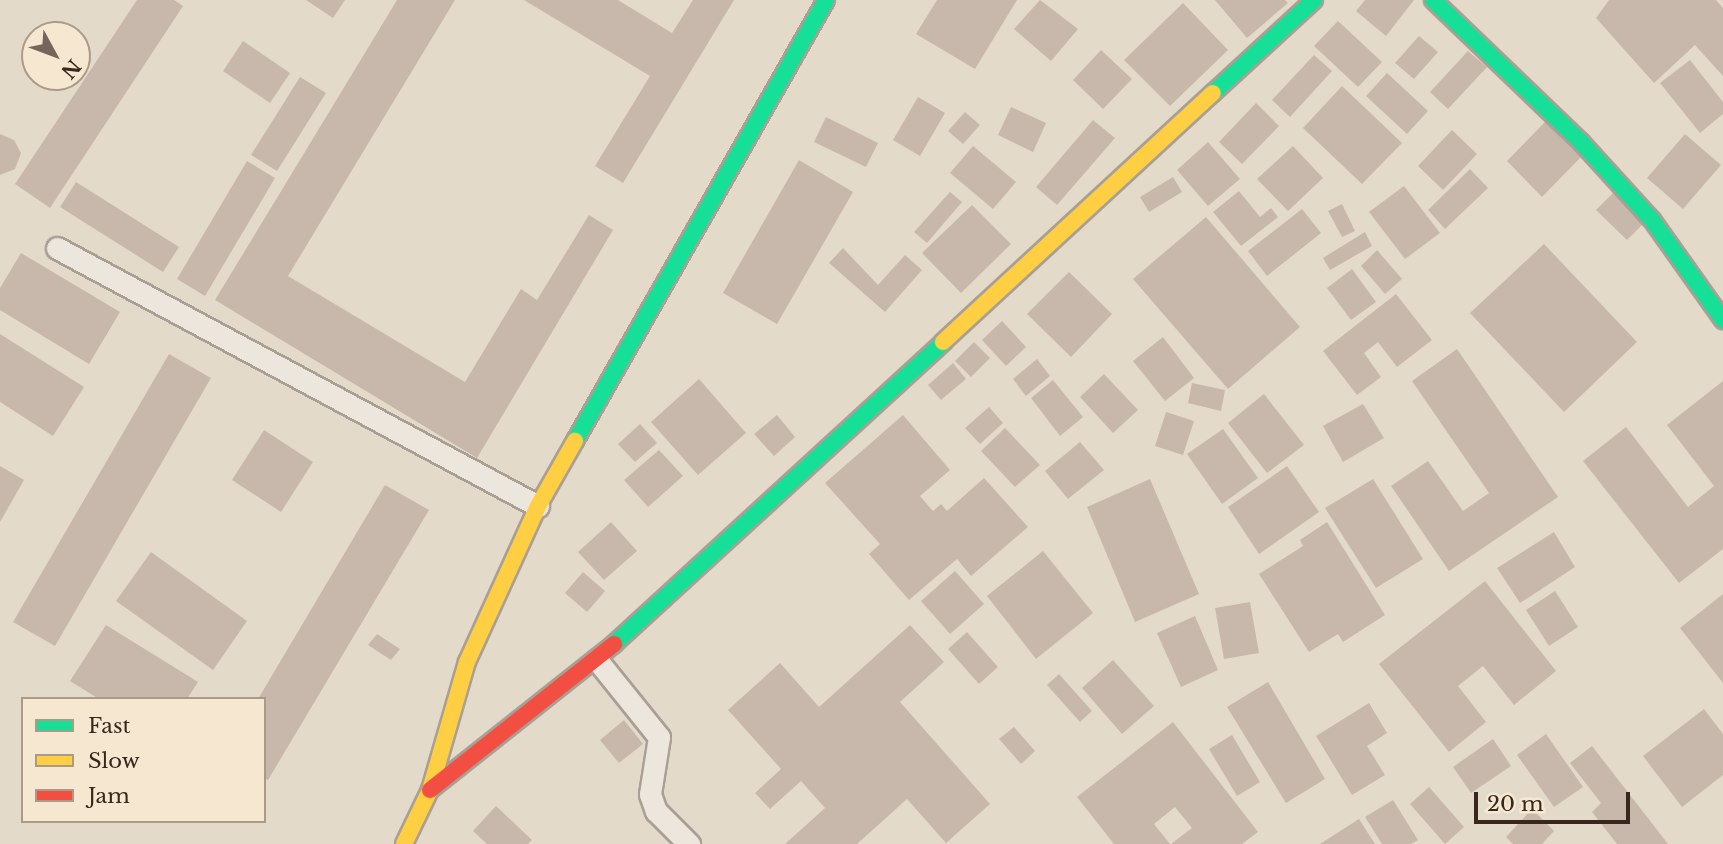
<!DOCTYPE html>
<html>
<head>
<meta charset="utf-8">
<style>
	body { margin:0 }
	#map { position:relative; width:1723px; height:844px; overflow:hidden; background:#e4daca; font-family:"Libre Baskerville",serif }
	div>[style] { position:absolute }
	.building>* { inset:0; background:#c8b8ab }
	.roads { filter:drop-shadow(2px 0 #a99f94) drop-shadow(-2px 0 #a99f94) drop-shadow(0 2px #a99f94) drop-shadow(0 -2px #a99f94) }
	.lane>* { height:21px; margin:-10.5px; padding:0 10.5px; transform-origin:10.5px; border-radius:10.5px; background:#ece6dd }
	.fast>* { height:16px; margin:-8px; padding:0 8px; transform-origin:8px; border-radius:8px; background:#16e098 }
	.slow>* { height:16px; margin:-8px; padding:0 8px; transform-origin:8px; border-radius:8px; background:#ffcf43 }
	.jam>* { height:16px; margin:-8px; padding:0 8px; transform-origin:8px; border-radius:8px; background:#f24e42 }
	span { translate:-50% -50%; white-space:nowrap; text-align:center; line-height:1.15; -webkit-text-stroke:7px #f6e8d0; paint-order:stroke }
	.legend { position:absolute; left:21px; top:697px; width:245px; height:126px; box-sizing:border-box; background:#f6e8d0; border:2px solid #aa9b88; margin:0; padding:9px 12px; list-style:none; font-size:21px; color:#37271d }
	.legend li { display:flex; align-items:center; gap:14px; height:35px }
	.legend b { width:35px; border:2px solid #aa9b88 }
	.north { position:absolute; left:21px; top:21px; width:70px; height:70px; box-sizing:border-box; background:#f6e8d0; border:2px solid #aa9b88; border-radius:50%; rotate:131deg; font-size:19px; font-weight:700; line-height:28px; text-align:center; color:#37271d }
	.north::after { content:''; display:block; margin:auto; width:24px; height:32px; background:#74665a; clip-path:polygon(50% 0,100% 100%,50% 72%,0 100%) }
	.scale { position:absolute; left:1474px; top:792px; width:156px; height:32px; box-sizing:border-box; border:4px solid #37271d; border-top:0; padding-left:9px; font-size:21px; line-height:24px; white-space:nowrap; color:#37271d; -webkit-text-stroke:5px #f6e8d0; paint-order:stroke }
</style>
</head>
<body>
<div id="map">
	<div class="building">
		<i style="clip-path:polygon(137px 0,174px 0,183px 6px,50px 208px,15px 184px)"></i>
		<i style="clip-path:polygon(306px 0,345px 0,333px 18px)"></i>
		<i style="clip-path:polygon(397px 0,455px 0,288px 276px,465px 382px,521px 289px,537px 300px,589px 215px,613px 230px,477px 458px,215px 300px)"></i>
		<i style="clip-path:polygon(524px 0,618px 0,672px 33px,693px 0,734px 0,623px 183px,595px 166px,650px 76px)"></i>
		<i style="clip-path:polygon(937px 0,1017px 0,975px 69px,916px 34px)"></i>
		<i style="clip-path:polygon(1040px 0,1078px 29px,1051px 61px,1014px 29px)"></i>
		<i style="clip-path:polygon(1215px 0,1285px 0,1288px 3px,1247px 38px)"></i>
		<i style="clip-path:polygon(1365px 0,1414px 0,1386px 36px,1356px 11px)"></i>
		<i style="clip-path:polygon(1609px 0,1716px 0,1723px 8px,1723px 76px,1695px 45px,1654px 83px,1596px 18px)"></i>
		<i style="clip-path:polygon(1183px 3px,1228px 50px,1170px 106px,1124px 60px)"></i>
		<i style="clip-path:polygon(1338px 21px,1382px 62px,1358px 87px,1314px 46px)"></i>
		<i style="clip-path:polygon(1419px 36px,1438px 52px,1414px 79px,1395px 63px)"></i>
		<i style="clip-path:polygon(243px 41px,290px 73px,270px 103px,223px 71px)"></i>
		<i style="clip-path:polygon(1101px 50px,1132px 79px,1103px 109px,1073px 80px)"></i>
		<i style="clip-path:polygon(1468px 51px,1487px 67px,1448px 109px,1430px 92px)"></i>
		<i style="clip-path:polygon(1314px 55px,1332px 71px,1290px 117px,1272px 100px)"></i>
		<i style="clip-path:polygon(1690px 60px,1723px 102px,1723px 114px,1700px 133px,1660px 83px)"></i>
		<i style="clip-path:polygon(1387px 73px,1428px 111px,1407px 134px,1366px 96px)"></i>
		<i style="clip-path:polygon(300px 77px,326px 93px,277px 171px,251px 155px)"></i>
		<i style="clip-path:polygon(1342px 86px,1402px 143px,1362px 184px,1303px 128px)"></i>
		<i style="clip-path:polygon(918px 97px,945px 113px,920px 156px,893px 140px)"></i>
		<i style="clip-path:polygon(1256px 103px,1279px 126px,1242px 164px,1219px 142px)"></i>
		<i style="clip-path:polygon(1011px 107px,1046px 123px,1033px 152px,998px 135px)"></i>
		<i style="clip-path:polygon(965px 112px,980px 125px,963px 144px,948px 131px)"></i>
		<i style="clip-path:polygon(826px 117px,878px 143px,866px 167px,814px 142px)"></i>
		<i style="clip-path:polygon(1093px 120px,1115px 138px,1057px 205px,1036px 187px)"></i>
		<i style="clip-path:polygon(1546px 121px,1582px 156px,1542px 197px,1507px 161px)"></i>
		<i style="clip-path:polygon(1452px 130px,1477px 154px,1443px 190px,1418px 166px)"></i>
		<i style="clip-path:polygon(0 134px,14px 140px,21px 153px,15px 169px,0 175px)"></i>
		<i style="clip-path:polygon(1685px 134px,1721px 165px,1683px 209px,1647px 178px)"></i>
		<i style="clip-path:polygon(1208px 142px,1240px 179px,1208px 206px,1177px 170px)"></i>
		<i style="clip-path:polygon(973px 146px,1016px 182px,993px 209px,950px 173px)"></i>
		<i style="clip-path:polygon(1293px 146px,1323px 178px,1288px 211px,1257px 179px)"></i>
		<i style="clip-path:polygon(799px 160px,853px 192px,777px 324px,723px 293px)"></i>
		<i style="clip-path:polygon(247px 161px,275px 178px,205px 296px,177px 279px)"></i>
		<i style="clip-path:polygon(1470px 169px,1488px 188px,1445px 229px,1428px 210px)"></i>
		<i style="clip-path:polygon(1173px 177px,1182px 192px,1149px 212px,1140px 197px)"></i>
		<i style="clip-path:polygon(76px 182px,179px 247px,163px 272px,60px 207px)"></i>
		<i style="clip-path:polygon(1404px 186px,1440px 233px,1405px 259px,1369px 212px)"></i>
		<i style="clip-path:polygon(1239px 191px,1260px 217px,1271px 208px,1278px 217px,1241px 246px,1213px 212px)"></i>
		<i style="clip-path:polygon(1615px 191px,1646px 221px,1627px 240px,1596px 210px)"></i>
		<i style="clip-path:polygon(950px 192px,962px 202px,927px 243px,914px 232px)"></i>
		<i style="clip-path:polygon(1342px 204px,1355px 231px,1342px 237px,1328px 211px)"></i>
		<i style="clip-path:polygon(972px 205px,1011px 244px,961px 293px,922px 253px)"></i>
		<i style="clip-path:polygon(1302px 209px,1321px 233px,1267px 276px,1248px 251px)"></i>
		<i style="clip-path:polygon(1206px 217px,1300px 327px,1228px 389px,1133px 279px)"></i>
		<i style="clip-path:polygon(1365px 232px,1372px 246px,1330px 270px,1323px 258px)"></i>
		<i style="clip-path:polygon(1544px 244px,1637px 342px,1564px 412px,1470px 313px)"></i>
		<i style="clip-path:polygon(843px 248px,878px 285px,905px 255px,922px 270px,885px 312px,829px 263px)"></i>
		<i style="clip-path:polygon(1377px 250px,1402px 279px,1385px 294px,1361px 266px)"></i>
		<i style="clip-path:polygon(21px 253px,120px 312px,89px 364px,0 310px,0 288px)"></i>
		<i style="clip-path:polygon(1352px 269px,1376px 302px,1351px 320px,1327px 288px)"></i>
		<i style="clip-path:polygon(1069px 272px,1112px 314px,1071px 357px,1027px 314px)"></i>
		<i style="clip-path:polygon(1396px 294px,1432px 340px,1397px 367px,1378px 342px,1364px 353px,1381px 377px,1357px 395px,1323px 351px)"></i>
		<i style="clip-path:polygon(1002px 321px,1026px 347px,1006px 366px,982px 340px)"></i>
		<i style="clip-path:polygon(0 334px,84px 387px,53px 436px,0 402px)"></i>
		<i style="clip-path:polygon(1163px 337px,1194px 378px,1165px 401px,1133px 361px)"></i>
		<i style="clip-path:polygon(974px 342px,990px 358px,971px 377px,955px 361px)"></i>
		<i style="clip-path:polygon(1457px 349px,1558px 497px,1449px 571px,1391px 486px,1428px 461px,1463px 511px,1489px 493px,1412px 381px)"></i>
		<i style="clip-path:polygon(169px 354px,211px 378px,55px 646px,13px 622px)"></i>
		<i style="clip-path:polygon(1037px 359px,1050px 376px,1026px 396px,1013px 379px)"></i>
		<i style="clip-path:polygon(953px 363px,966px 379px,941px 400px,928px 385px)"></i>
		<i style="clip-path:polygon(1104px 374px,1138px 410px,1113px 433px,1080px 397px)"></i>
		<i style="clip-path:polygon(699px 379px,746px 433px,698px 475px,651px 422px)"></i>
		<i style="clip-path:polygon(1053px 380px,1083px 417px,1060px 436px,1031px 398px)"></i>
		<i style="clip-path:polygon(1723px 381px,1723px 549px,1679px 583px,1583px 461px,1626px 427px,1688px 507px,1714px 486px,1667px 425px)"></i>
		<i style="clip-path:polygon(1192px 383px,1225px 390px,1221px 411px,1188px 403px)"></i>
		<i style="clip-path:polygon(1264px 394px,1304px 445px,1267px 473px,1228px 423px)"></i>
		<i style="clip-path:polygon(1363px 404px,1384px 438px,1343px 462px,1323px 426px)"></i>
		<i style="clip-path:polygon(989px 407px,1003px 423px,980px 444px,965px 428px)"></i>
		<i style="clip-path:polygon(1166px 412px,1194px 421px,1183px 455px,1155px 446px)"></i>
		<i style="clip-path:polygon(777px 415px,795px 437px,774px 456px,754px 434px)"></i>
		<i style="clip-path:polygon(903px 415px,950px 470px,920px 496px,933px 511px,941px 504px,947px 511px,984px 478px,1028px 527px,971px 576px,957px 559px,909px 600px,869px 554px,880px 544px,825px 483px)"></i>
		<i style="clip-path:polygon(640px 424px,657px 443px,635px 462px,618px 444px)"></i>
		<i style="clip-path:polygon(1005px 428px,1040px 465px,1015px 487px,981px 451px)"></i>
		<i style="clip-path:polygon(1223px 429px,1258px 478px,1222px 504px,1187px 454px)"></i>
		<i style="clip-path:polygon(264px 430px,313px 462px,281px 512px,232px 480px)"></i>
		<i style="clip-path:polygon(1080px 442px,1104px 470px,1068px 499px,1045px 471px)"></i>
		<i style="clip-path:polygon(659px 450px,683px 476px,648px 507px,624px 480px)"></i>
		<i style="clip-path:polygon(0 466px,24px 480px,0 522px)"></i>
		<i style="clip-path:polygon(1287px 466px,1319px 512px,1259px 554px,1228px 507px)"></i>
		<i style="clip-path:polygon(1150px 479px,1199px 594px,1135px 622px,1087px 507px)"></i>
		<i style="clip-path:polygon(1373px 479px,1423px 559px,1376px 588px,1325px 508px)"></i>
		<i style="clip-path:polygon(385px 485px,429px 510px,268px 780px,264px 778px,264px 699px,258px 699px)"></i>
		<i style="clip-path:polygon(611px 522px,637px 551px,604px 580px,578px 552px)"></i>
		<i style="clip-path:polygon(1327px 522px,1385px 615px,1343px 642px,1338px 634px,1309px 652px,1259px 574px,1303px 546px,1300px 540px)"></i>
		<i style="clip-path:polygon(1554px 532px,1575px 567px,1520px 603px,1497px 568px)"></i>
		<i style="clip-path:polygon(1043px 551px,1093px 613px,1036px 659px,987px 596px)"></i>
		<i style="clip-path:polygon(151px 552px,247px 621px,213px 670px,116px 601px)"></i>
		<i style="clip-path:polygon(955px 571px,984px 604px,950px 634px,921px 601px)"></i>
		<i style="clip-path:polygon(583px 572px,605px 591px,587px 612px,565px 593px)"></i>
		<i style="clip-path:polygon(1485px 581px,1556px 671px,1514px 705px,1483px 666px,1458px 686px,1486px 722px,1449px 752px,1379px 664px)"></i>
		<i style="clip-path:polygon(1555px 591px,1578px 627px,1549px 646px,1526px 610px)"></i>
		<i style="clip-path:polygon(1723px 594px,1723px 683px,1680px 628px)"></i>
		<i style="clip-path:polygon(1250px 602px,1259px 653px,1224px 659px,1215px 608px)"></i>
		<i style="clip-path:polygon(1195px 616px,1218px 670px,1181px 687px,1157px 633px)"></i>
		<i style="clip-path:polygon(106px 625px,198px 682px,187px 699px,99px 699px,70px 681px)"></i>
		<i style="clip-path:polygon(910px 625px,944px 662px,900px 702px,990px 804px,946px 843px,907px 799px,857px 844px,785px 844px,825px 808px,801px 781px,770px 809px,755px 793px,781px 769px,728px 710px,780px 663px,819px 707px)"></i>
		<i style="clip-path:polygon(967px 632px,998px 667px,979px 684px,948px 649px)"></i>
		<i style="clip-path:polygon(377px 634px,400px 649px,391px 660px,368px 645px)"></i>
		<i style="clip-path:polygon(1113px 660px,1154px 706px,1122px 734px,1082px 688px)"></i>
		<i style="clip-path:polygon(1059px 674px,1092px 711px,1080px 722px,1047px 685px)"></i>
		<i style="clip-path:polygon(1268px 682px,1325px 779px,1286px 803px,1227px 707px)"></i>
		<i style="clip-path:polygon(1369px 703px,1387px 733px,1367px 746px,1385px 775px,1352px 795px,1316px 736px)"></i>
		<i style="clip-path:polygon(1704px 709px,1723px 734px,1723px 775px,1682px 807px,1643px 756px)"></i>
		<i style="clip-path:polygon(624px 720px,643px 744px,619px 763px,600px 740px)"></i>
		<i style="clip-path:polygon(1173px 722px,1258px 832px,1242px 844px,1171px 844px,1192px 828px,1175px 807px,1154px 824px,1170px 844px,1114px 844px,1077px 797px)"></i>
		<i style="clip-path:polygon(1014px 727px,1035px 751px,1021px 764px,999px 739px)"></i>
		<i style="clip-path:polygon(1546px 734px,1583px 787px,1554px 807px,1517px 755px)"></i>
		<i style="clip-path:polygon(1232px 735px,1260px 782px,1237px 796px,1209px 749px)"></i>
		<i style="clip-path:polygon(1493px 739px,1511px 766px,1471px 793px,1453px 767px)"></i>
		<i style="clip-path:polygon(1592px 746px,1668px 844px,1617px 844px,1592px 812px,1601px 803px,1570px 763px)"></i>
		<i style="clip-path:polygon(1429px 787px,1464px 827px,1445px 844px,1410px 804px)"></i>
		<i style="clip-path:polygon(1393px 800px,1418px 840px,1411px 844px,1382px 844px,1365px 817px)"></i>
		<i style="clip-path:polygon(496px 806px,532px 840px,528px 844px,487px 844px,473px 831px)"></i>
		<i style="clip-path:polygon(1532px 809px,1554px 831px,1542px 844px,1513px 844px,1506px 837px)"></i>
		<i style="clip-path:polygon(1359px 819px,1375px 844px,1320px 844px)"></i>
	</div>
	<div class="roads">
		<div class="lane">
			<i style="left:57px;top:248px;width:546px;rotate:28.21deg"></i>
			<i style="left:597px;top:660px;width:99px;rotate:51.2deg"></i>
			<i style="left:659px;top:737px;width:58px;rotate:99deg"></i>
			<i style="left:650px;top:794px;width:18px;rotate:71deg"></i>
			<i style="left:656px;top:811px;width:47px;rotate:45deg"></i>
		</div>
		<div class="fast">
			<i style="left:1433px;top:0;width:205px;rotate:43.8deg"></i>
			<i style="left:1581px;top:142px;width:105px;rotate:47.7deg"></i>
			<i style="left:1652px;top:220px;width:123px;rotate:54.6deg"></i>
			<i style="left:1213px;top:93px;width:137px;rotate:-42.6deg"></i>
			<i style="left:575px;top:441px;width:507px;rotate:-60.35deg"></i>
			<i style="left:614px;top:644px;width:447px;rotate:-42.5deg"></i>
		</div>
		<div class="slow">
			<i style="left:943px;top:342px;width:367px;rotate:-42.7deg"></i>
			<i style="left:404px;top:844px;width:60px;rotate:-64.3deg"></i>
			<i style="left:430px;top:790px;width:133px;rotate:-73.9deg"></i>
			<i style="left:467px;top:662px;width:171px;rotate:-65.5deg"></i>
			<i style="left:538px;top:506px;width:75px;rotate:-60.4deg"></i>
		</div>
		<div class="jam">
			<i style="left:430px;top:790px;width:235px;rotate:-38.4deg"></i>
		</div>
	</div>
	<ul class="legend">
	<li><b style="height:9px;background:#16e098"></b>Fast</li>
	<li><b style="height:9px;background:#ffcf43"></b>Slow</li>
	<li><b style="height:9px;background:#f24e42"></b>Jam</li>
	</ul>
	<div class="north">N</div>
	<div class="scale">20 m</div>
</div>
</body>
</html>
